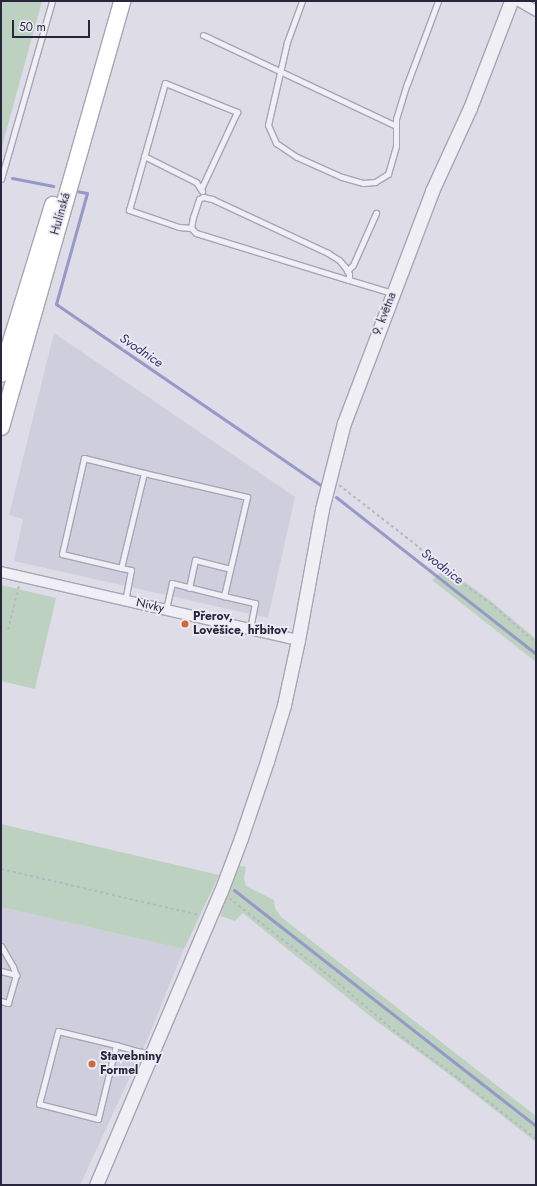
<!DOCTYPE html>
<meta charset="utf-8">
<style>
body{margin:0}
#map{position:relative;width:537px;height:1186px;overflow:hidden;background:#dddce7;font-family:Jost,sans-serif}
div>[style]{position:absolute}
[style*='--x']{left:calc(var(--x)*1px);top:calc(var(--y)*1px);width:calc(var(--w)*1px);rotate:calc(var(--a)*1deg)}
.built>*{inset:0;background:#cfcedc}
.green>*{inset:0;background:#bdd1c1}
.stream>*{height:3px;margin:-1.5px;padding:0 1.5px;transform-origin:1.5px;border-radius:1.5px;background:#9698c8}
.path>*{height:2px;margin-top:-1px;transform-origin:0;background:repeating-linear-gradient(90deg,#b7b7c1 0 3px,transparent 0 6px)}
.roads{filter:drop-shadow(1px 0 #a6a5b4) drop-shadow(-1px 0 #a6a5b4) drop-shadow(0 1px #a6a5b4) drop-shadow(0 -1px #a6a5b4)}
.service>*{height:5px;margin:-2.5px;padding:0 2.5px;transform-origin:2.5px;border-radius:2.5px;background:#efeff5}
.minor>*{height:10px;margin:-5px;padding:0 5px;transform-origin:5px;border-radius:5px;background:#efeff5}
.tertiary>*{height:13px;margin:-6.5px;padding:0 6.5px;transform-origin:6.5px;border-radius:6.5px;background:#efeff5}
.primary>*{height:16px;margin:-8px;padding:0 8px;transform-origin:8px;border-radius:8px;background:#fff}
.dots>*{width:11px;height:11px;translate:-50% -50%;box-sizing:border-box;border:2px solid #ecebf5;border-radius:50%}
span{translate:-50% -50%;white-space:nowrap;text-align:center;line-height:1.15;-webkit-text-stroke:3.5px #ecebf5;paint-order:stroke}
.street-label{font-size:12px;color:#27263d}
.poi-label{font-size:12px;color:#27263d;font-weight:700}
.left{translate:0 -50%;text-align:left}
.water-label{font-size:13px;color:#2f2f72;font-style:italic}
.frame{position:absolute;inset:0;border:2px solid #27263d;pointer-events:none}
.scale{position:absolute;left:12px;top:20px;width:78px;height:18px;box-sizing:border-box;border:2px solid #27263d;border-top:0;padding-left:5px;font-size:12px;line-height:14px;white-space:nowrap;color:#27263d;-webkit-text-stroke:3px #ecebf5;paint-order:stroke}
</style>
<div id="map">
<div class="built">
<i style="clip-path:polygon(54px 333px,295px 497px,268px 618px,14px 561px,23px 519px,9px 515px)"></i>
<i style="clip-path:polygon(1px 907px,184px 949px,147px 1040px,80px 1185px,1px 1185px)"></i>
</div>
<div class="green">
<i style="clip-path:polygon(1px 1px,42px 1px,1px 150px)"></i>
<i style="clip-path:polygon(446px 568px,492px 602px,536px 639px,536px 662px,432px 580px)"></i>
<i style="clip-path:polygon(1px 585px,56px 598px,35px 689px,1px 681px)"></i>
<i style="clip-path:polygon(1px 824px,219px 875px,184px 949px,1px 907px)"></i>
<i style="clip-path:polygon(236px 865px,246px 867px,244px 878px,246px 886px,274px 900px,275px 908px,281px 917px,536px 1116px,536px 1142px,446px 1072px,375px 1020px,243px 913px,235px 921px,221px 916px,222px 902px)"></i>
</div>
<div class="stream">
<i style="--x:12;--y:178;--w:42;--a:11"></i>
<i style="--x:76;--y:191;--w:11;--a:10"></i>
<i style="--x:87;--y:193;--w:115;--a:105.6"></i>
<i style="--x:56;--y:304;--w:320;--a:34.4"></i>
<i style="--x:336;--y:497;--w:254;--a:38.1"></i>
<i style="--x:234;--y:890;--w:383;--a:38"></i>
</div>
<div class="path">
<i style="--x:339;--y:485;--w:96;--a:37.8"></i>
<i style="--x:415;--y:544;--w:40;--a:42"></i>
<i style="--x:445;--y:571;--w:55;--a:35.4"></i>
<i style="--x:490;--y:603;--w:61;--a:41"></i>
<i style="--x:8;--y:630;--w:45;--a:-76"></i>
<i style="--x:1;--y:869;--w:202;--a:13.1"></i>
<i style="--x:229;--y:898;--w:138;--a:37.9"></i>
<i style="--x:338;--y:983;--w:77;--a:40.3"></i>
<i style="--x:397;--y:1033;--w:76;--a:36.4"></i>
<i style="--x:458;--y:1078;--w:99;--a:38"></i>
</div>
<div class="roads">
<div class="service">
<i style="--x:302;--y:1;--w:44;--a:110.1"></i>
<i style="--x:287;--y:42;--w:85;--a:102.9"></i>
<i style="--x:268;--y:125;--w:20;--a:66"></i>
<i style="--x:276;--y:143;--w:25;--a:34"></i>
<i style="--x:297;--y:157;--w:49;--a:24"></i>
<i style="--x:342;--y:177;--w:22;--a:16"></i>
<i style="--x:363;--y:183;--w:12;--a:-5"></i>
<i style="--x:375;--y:182;--w:15;--a:-32"></i>
<i style="--x:388;--y:174;--w:29;--a:-74"></i>
<i style="--x:396;--y:146;--w:27;--a:-90"></i>
<i style="--x:396;--y:119;--w:37;--a:-73"></i>
<i style="--x:407;--y:84;--w:89;--a:-69.5"></i>
<i style="--x:203;--y:35;--w:213;--a:25.2"></i>
<i style="--x:144;--y:156;--w:58;--a:26.6"></i>
<i style="--x:196;--y:182;--w:11;--a:56"></i>
<i style="--x:1;--y:179;--w:185;--a:-74"></i>
<i style="--x:191;--y:228;--w:12;--a:-175"></i>
<i style="--x:179;--y:227;--w:53;--a:-161.2"></i>
<i style="--x:129;--y:210;--w:132;--a:-74.2"></i>
<i style="--x:165;--y:83;--w:78;--a:21.9"></i>
<i style="--x:237;--y:112;--w:85;--a:115.1"></i>
<i style="--x:347;--y:271;--w:8;--a:-45"></i>
<i style="--x:353;--y:265;--w:57;--a:-66.1"></i>
<i style="--x:349;--y:280;--w:6;--a:-90"></i>
<i style="--x:349;--y:274;--w:8;--a:-120"></i>
<i style="--x:345;--y:267;--w:9;--a:-131"></i>
<i style="--x:339;--y:260;--w:13;--a:-148"></i>
<i style="--x:328;--y:253;--w:128;--a:-155"></i>
<i style="--x:212;--y:199;--w:9;--a:-167"></i>
<i style="--x:203;--y:197;--w:4;--a:153"></i>
<i style="--x:199;--y:199;--w:19;--a:108"></i>
<i style="--x:193;--y:217;--w:11;--a:100"></i>
<i style="--x:191;--y:228;--w:7;--a:45"></i>
<i style="--x:196;--y:233;--w:160;--a:17.1"></i>
<i style="--x:349;--y:280;--w:45;--a:16.8"></i>
<i style="--x:144;--y:473;--w:106;--a:13.1"></i>
<i style="--x:247;--y:497;--w:102;--a:103.1"></i>
<i style="--x:224;--y:596;--w:54;--a:-166"></i>
<i style="--x:172;--y:583;--w:28;--a:103"></i>
<i style="--x:121;--y:568;--w:98;--a:-76.4"></i>
<i style="--x:144;--y:473;--w:62;--a:-166"></i>
<i style="--x:84;--y:458;--w:98;--a:102.9"></i>
<i style="--x:62;--y:554;--w:61;--a:13.3"></i>
<i style="--x:121;--y:568;--w:10;--a:11"></i>
<i style="--x:131;--y:570;--w:31;--a:101"></i>
<i style="--x:189;--y:588;--w:29;--a:-78"></i>
<i style="--x:195;--y:560;--w:36;--a:14"></i>
<i style="--x:224;--y:596;--w:32;--a:13"></i>
<i style="--x:255;--y:603;--w:26;--a:101"></i>
<i style="--x:1;--y:946;--w:24;--a:60"></i>
<i style="--x:13;--y:967;--w:9;--a:69"></i>
<i style="--x:16;--y:975;--w:29;--a:106"></i>
<i style="--x:8;--y:1003;--w:7;--a:-164"></i>
<i style="--x:1;--y:971;--w:16;--a:15"></i>
<i style="--x:116;--y:1045;--w:76;--a:103.7"></i>
<i style="--x:98;--y:1119;--w:61;--a:-165.7"></i>
<i style="--x:39;--y:1104;--w:75;--a:-75.4"></i>
<i style="--x:58;--y:1031;--w:60;--a:13.6"></i>
<i style="--x:116;--y:1045;--w:22;--a:16"></i>
<i style="--x:137;--y:1051;--w:15;--a:11"></i>
</div>
<div class="minor">
<i style="--x:519;--y:1;--w:20;--a:30"></i>
<i style="--x:1;--y:572;--w:305;--a:12.9"></i>
</div>
<div class="tertiary">
<i style="--x:96;--y:1185;--w:319;--a:-67"></i>
<i style="--x:221;--y:891;--w:57;--a:-69.3"></i>
<i style="--x:241;--y:838;--w:81;--a:-71.3"></i>
<i style="--x:267;--y:761;--w:59;--a:-73.1"></i>
<i style="--x:284;--y:705;--w:66;--a:-77.8"></i>
<i style="--x:298;--y:640;--w:133;--a:-79.6"></i>
<i style="--x:322;--y:509;--w:89;--a:-75.7"></i>
<i style="--x:344;--y:423;--w:248;--a:-69.2"></i>
<i style="--x:432;--y:191;--w:91;--a:-65.4"></i>
<i style="--x:470;--y:108;--w:115;--a:-69"></i>
</div>
<div class="primary">
<i style="--x:1;--y:374;--w:177;--a:-72.9"></i>
<i style="--x:1;--y:427;--w:443;--a:-74.1"></i>
</div>
</div>
<div class="dots">
<i style="left:185px;top:624px;background:#d1673c"></i>
<i style="left:92px;top:1064px;background:#d1673c"></i>
</div>
<div class="street-label">
<span style="left:61px;top:214px;rotate:-74deg">Hulínská</span>
<span style="left:385px;top:314px;rotate:-69deg">9. května</span>
<span style="left:150px;top:606px;rotate:13deg">Nivky</span>
</div>
<div class="poi-label">
<span class="left" style="left:193px;top:624px">Přerov,<br>Lověšice, hřbitov</span>
<span class="left" style="left:100px;top:1064px">Stavebniny<br>Formel</span>
</div>
<div class="water-label">
<span style="left:141px;top:351px;rotate:34deg">Svodnice</span>
<span style="left:442px;top:567px;rotate:38deg">Svodnice</span>
</div>
<div class="frame"></div>
<div class="scale">50 m</div>
</div>
